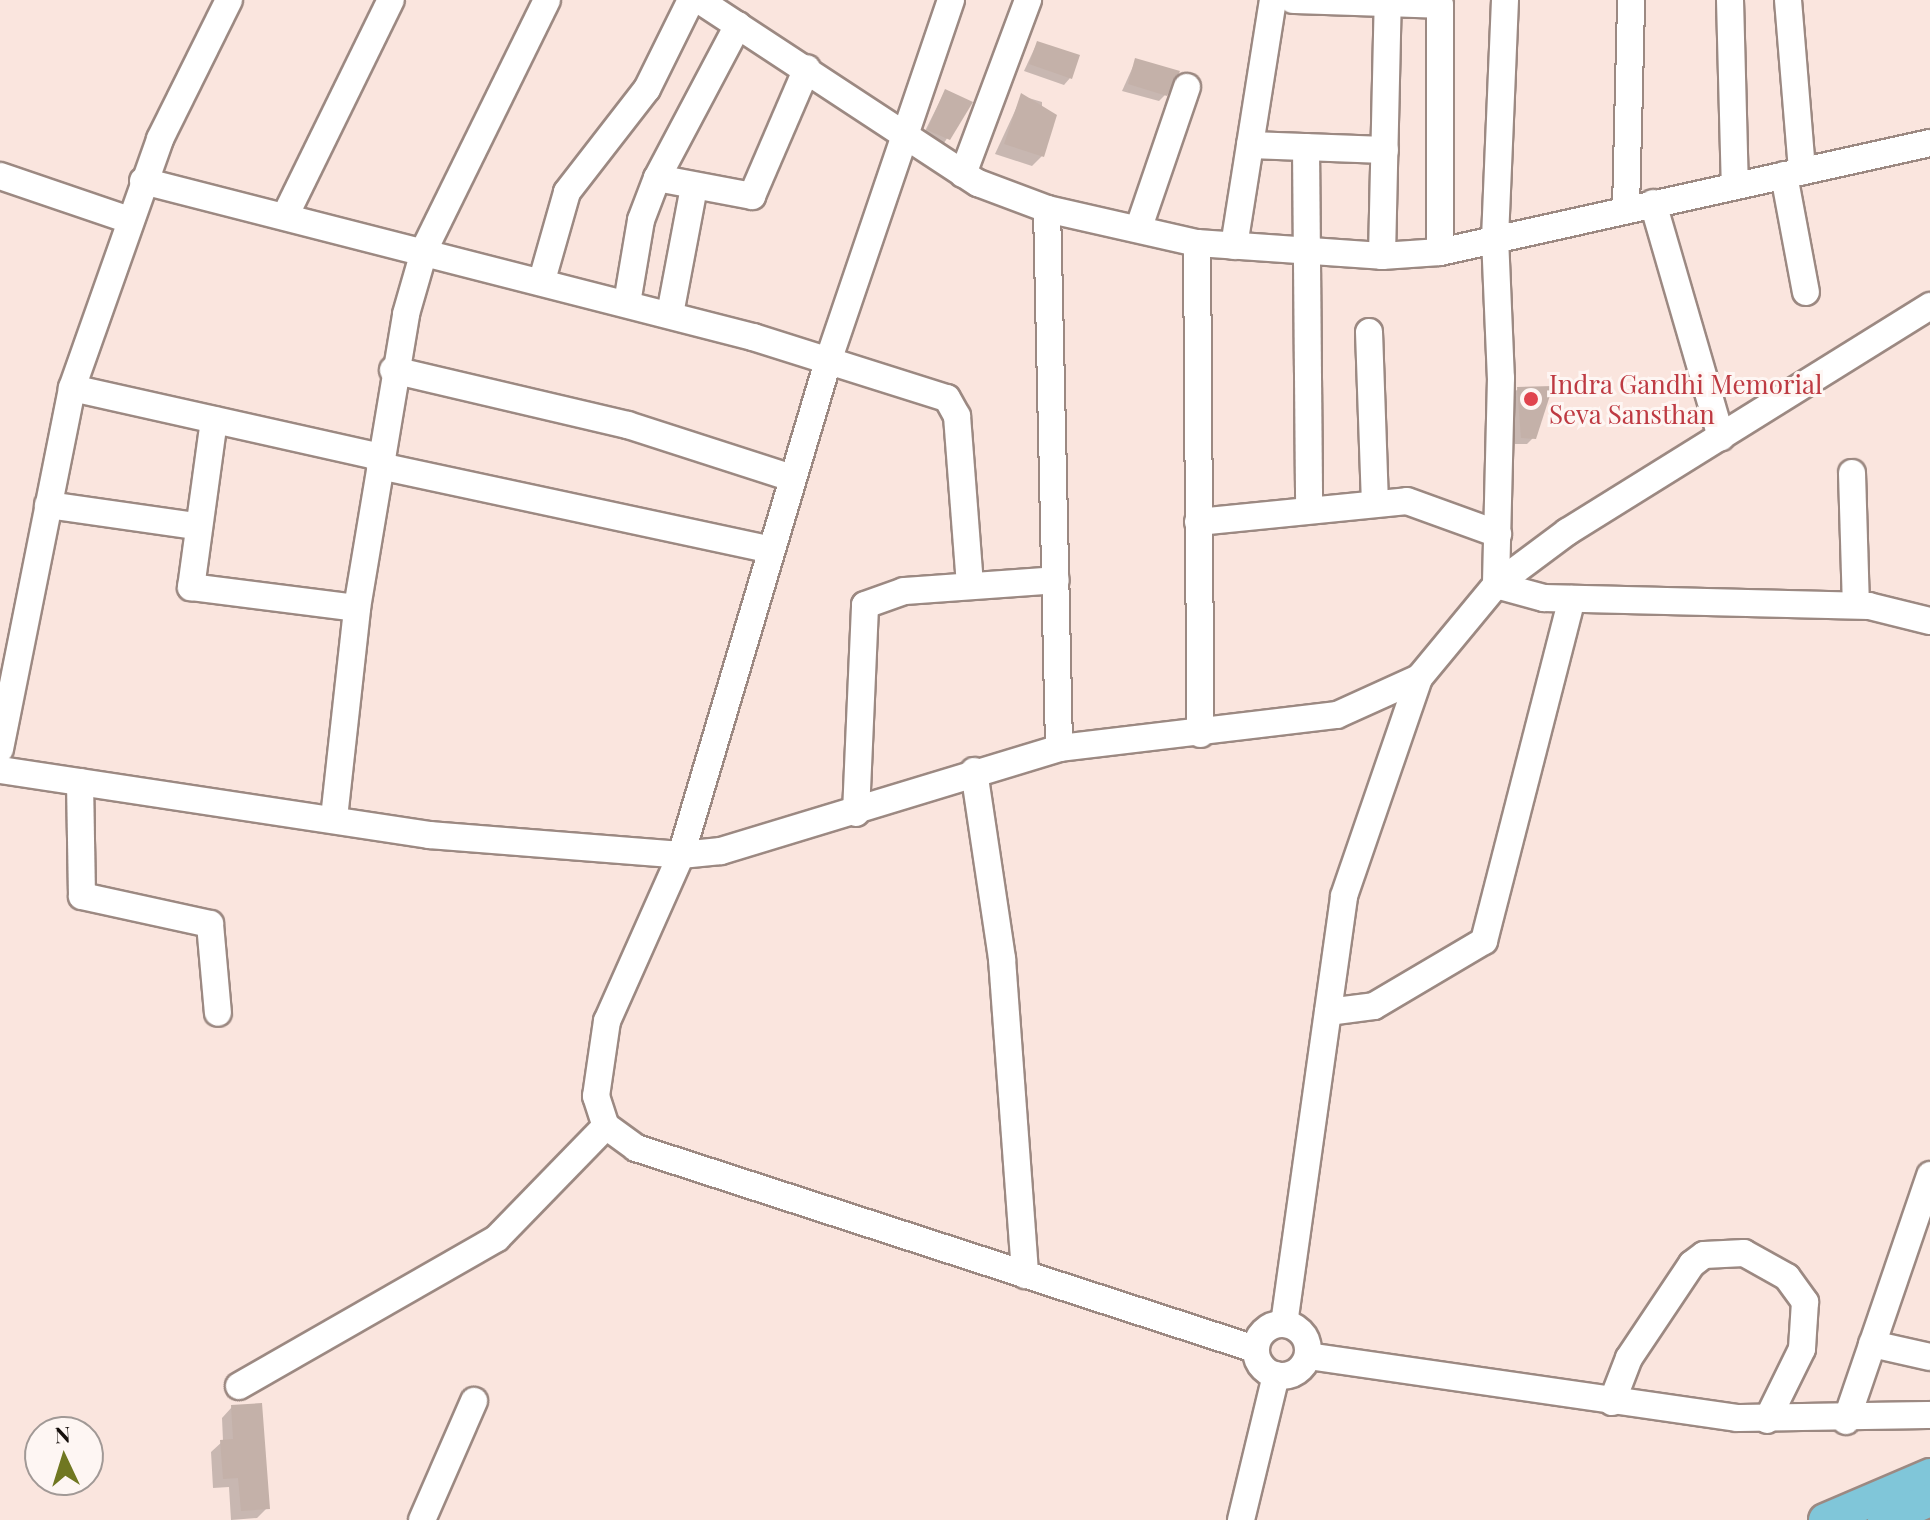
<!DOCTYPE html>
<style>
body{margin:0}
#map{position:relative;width:1930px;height:1520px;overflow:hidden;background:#fae5de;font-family:"Playfair Display",serif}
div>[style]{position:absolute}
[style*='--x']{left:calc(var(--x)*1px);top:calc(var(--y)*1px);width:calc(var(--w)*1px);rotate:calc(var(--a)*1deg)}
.shadow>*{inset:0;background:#0003}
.building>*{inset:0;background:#c4b1a9}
.roads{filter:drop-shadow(2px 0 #9c8982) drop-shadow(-2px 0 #9c8982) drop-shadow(0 2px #9c8982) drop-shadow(0 -2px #9c8982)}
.minor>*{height:26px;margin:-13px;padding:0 13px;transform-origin:13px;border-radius:13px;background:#fff}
.minor>.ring{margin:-13px;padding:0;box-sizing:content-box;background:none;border:26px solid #fff;border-radius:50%}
.major>*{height:32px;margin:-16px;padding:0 16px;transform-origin:16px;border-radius:16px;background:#80c6d9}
.dots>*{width:22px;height:22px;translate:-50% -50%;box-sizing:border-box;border:4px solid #fef6f3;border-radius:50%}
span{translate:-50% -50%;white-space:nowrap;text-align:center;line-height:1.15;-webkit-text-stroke:6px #fef6f3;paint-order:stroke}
.health-label{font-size:26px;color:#be3a42}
.left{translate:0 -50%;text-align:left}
.north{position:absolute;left:24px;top:1416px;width:80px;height:80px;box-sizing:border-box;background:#fef6f3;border:2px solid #a19996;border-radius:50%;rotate:356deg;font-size:22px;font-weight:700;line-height:32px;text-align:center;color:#150e0b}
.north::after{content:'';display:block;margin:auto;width:28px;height:36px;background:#707721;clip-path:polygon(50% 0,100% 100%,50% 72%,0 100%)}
</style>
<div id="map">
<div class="shadow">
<i style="clip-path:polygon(1037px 43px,1070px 78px,1064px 85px,1024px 71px)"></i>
<i style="clip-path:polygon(1136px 60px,1165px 95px,1159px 101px,1122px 91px)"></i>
<i style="clip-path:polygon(945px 91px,970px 103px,942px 146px,922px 137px)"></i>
<i style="clip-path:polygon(1022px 96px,1042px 102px,1042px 156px,1032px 166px,995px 154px)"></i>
<i style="clip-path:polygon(1518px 389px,1534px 437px,1527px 444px,1515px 444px,1511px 395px)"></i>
<i style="clip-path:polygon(232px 1407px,267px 1508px,257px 1518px,231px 1520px,229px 1487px,213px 1488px,211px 1452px,223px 1441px,222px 1418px)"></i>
</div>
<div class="building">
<i style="clip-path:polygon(1037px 41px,1080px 55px,1072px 79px,1029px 64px)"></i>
<i style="clip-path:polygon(1135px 58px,1180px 71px,1167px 96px,1128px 84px)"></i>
<i style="clip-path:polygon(945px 89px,973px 102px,950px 140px,927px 130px)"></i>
<i style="clip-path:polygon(1021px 93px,1057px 115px,1044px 157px,1004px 144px)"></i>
<i style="clip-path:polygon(1553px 386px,1536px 439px,1521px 438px,1517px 387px)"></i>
<i style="clip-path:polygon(262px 1403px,270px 1509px,241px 1511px,238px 1478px,223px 1479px,220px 1440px,233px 1439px,231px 1405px)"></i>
</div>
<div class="roads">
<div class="minor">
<i style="--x:699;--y:0;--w:334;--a:33.3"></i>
<i style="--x:978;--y:183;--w:74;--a:20.6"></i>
<i style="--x:1047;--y:209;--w:154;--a:12.8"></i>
<i style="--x:1197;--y:243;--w:185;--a:4"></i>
<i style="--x:1382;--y:256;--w:58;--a:-3.9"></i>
<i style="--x:1440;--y:252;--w:502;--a:-12.54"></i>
<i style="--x:951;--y:0;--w:378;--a:108.8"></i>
<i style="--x:829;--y:358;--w:519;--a:106.58"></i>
<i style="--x:681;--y:855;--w:182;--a:114"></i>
<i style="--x:607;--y:1021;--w:76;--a:98.3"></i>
<i style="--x:596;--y:1096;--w:32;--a:72"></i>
<i style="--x:606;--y:1126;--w:37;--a:36"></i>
<i style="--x:636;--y:1148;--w:651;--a:17.99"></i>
<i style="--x:1293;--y:0;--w:147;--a:1.9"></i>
<i style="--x:1440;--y:5;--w:247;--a:90"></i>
<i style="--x:1505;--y:0;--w:237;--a:92.4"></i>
<i style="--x:1495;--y:237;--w:141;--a:87.6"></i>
<i style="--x:1501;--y:378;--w:207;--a:91.4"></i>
<i style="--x:1496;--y:585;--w:50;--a:15.2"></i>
<i style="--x:1544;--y:598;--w:325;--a:1.4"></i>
<i style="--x:1869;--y:606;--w:63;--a:13.8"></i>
<i style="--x:1730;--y:0;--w:185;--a:88.5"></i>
<i style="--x:1788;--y:0;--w:172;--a:85.3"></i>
<i style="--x:1250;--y:145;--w:135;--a:2.1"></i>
<i style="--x:1306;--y:147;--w:361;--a:89.5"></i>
<i style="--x:963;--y:174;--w:186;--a:-69.5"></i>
<i style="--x:1784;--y:175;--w:119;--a:79.4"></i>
<i style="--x:0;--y:176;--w:136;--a:18.8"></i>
<i style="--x:657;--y:178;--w:97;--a:10.7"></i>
<i style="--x:752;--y:196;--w:139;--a:-66.7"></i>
<i style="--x:143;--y:181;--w:630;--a:14.35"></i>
<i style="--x:753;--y:337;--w:203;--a:17.5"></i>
<i style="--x:947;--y:398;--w:21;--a:61"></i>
<i style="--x:957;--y:416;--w:170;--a:85.6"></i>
<i style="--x:1653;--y:203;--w:244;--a:73.8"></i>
<i style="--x:1047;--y:209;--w:539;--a:88.72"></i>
<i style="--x:1626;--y:209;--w:209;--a:-88.6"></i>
<i style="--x:286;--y:214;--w:238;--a:-63.9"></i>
<i style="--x:1139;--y:227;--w:148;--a:-71.1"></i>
<i style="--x:1197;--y:243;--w:491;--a:89.6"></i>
<i style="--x:1234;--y:246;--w:249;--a:-81"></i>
<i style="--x:1382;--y:256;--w:256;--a:-88.7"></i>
<i style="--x:542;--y:280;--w:91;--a:-74.1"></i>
<i style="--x:567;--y:192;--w:130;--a:-52.2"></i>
<i style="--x:647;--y:89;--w:99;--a:-63.7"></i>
<i style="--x:627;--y:303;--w:84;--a:-80.4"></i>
<i style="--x:641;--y:220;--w:45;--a:-69.1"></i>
<i style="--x:657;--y:178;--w:173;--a:-62.1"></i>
<i style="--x:670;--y:314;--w:129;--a:-79.3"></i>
<i style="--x:1369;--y:332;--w:171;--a:88"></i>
<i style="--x:393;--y:370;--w:241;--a:13.2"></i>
<i style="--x:628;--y:425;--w:172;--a:17.9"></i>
<i style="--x:72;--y:388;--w:317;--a:12.6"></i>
<i style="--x:214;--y:420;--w:169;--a:97.8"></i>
<i style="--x:191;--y:587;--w:167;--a:7.2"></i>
<i style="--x:380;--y:466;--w:400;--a:12.1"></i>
<i style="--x:1852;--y:473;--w:132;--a:88.3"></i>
<i style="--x:48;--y:505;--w:149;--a:8.1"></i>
<i style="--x:1198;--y:522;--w:210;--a:-5.7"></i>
<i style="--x:1407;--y:501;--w:97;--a:19.9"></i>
<i style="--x:0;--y:749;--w:368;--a:-78.7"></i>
<i style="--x:72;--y:388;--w:264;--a:-70.5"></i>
<i style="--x:160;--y:139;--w:155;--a:-63.6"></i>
<i style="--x:0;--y:770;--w:434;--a:8.6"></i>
<i style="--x:429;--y:835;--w:253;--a:4.5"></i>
<i style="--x:681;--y:855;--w:40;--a:-5.7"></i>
<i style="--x:721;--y:851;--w:353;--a:-16.9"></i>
<i style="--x:1059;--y:748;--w:280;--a:-6.8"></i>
<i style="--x:1337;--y:715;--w:90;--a:-24.3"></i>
<i style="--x:1419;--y:678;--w:121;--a:-50.4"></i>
<i style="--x:1496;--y:585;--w:89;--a:-36.7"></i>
<i style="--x:1567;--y:532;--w:428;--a:-31.9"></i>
<i style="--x:974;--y:771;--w:190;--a:81.5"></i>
<i style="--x:1002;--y:959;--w:317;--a:85.8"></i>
<i style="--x:80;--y:782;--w:114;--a:89"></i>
<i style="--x:82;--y:896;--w:131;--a:12.3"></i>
<i style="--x:210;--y:924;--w:89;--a:84.9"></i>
<i style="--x:856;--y:813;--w:208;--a:-87.5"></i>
<i style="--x:865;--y:605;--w:41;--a:-19.7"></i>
<i style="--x:904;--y:591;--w:152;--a:-4.1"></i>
<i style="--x:334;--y:818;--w:211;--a:-83.7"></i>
<i style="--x:357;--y:608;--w:298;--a:-80.5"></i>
<i style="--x:406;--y:314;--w:69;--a:-73.9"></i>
<i style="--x:425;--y:248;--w:276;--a:-63.8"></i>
<i style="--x:1328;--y:1012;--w:46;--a:-7.4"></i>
<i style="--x:1374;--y:1006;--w:128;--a:-30.6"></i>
<i style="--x:1484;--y:941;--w:353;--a:-75.6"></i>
<i style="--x:1284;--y:1324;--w:432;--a:-82"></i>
<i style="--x:1344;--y:896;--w:231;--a:-71"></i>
<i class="ring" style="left:1256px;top:1324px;width:26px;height:26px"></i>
<i style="--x:1872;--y:1344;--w:59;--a:12.6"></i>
<i style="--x:1308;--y:1356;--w:433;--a:8.2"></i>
<i style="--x:1737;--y:1418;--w:193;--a:-0.9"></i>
<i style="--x:239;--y:1386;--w:297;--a:-29.8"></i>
<i style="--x:497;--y:1238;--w:156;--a:-45.8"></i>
<i style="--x:1612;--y:1402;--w:47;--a:-68.9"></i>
<i style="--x:1629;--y:1358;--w:113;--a:-56.2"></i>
<i style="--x:1692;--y:1264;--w:15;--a:-37"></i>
<i style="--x:1704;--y:1255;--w:40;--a:-2.9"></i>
<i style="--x:1744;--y:1253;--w:49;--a:29.2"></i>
<i style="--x:1787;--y:1277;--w:31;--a:54"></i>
<i style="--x:1805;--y:1302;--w:47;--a:93.7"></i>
<i style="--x:1802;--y:1349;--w:79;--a:116.2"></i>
<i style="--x:1846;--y:1421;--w:260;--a:-71.1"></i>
<i style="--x:422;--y:1520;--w:130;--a:-66.4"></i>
<i style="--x:1241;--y:1520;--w:149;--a:-76.4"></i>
</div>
<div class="major">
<i style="--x:1825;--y:1520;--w:114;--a:-23.2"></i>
<i style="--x:1884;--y:1520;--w:50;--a:-23.5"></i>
</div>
</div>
<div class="dots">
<i style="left:1531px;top:399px;background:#e0444e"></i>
</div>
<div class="health-label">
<span class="left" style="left:1549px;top:399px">Indra Gandhi Memorial<br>Seva Sansthan</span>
</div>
<div class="north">N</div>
</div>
